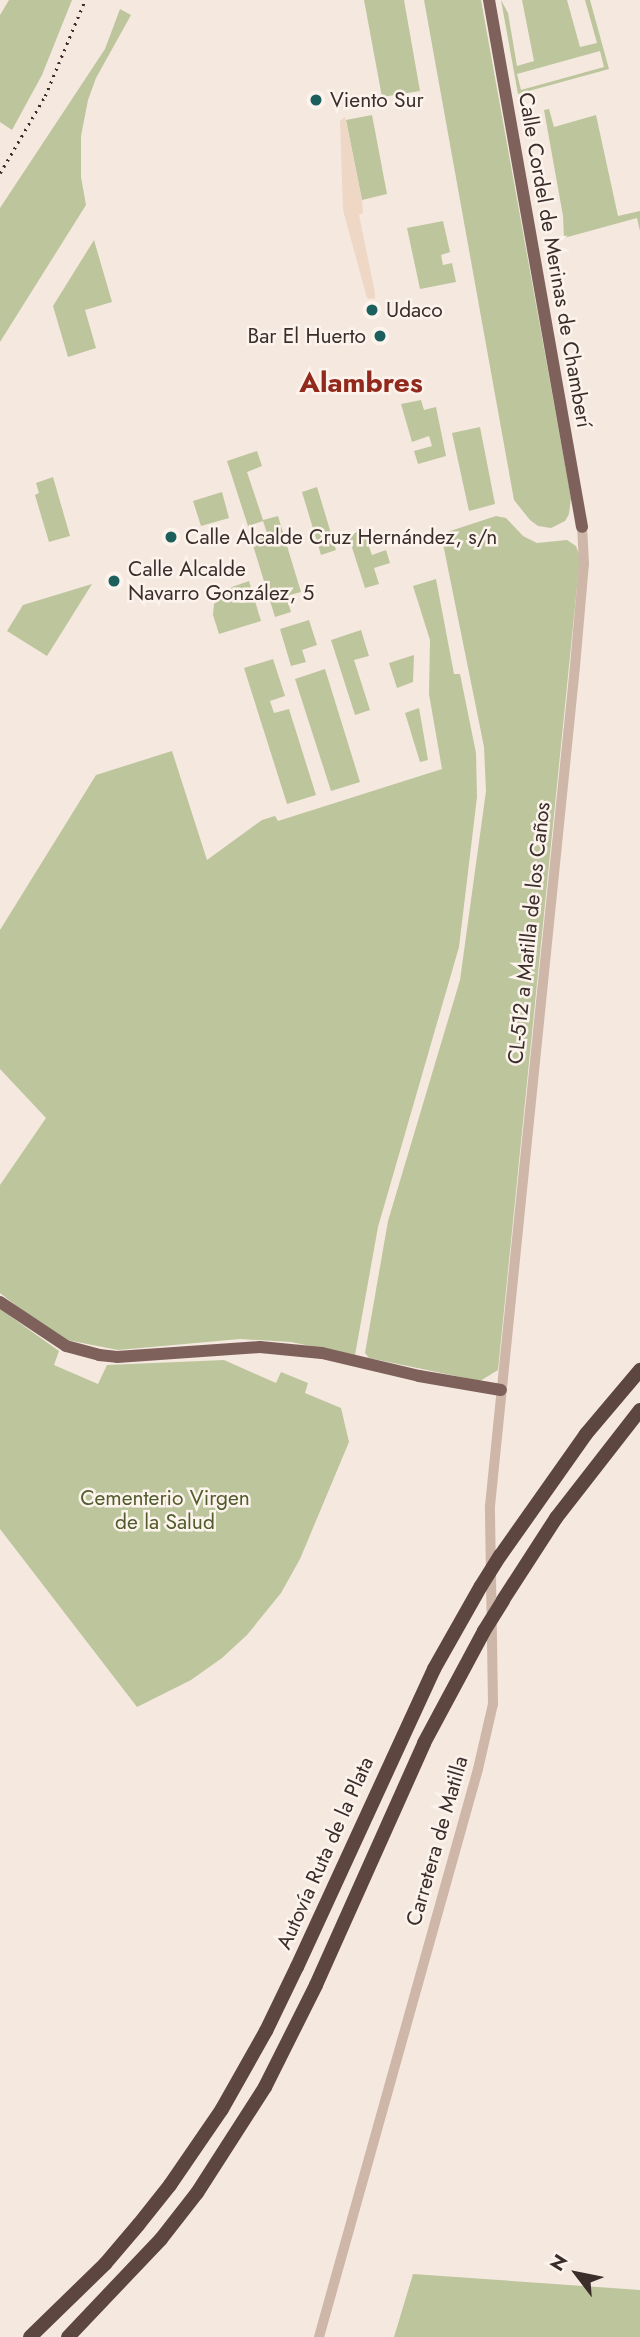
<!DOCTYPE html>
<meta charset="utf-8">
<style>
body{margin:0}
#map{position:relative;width:640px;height:2337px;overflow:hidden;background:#f5e8df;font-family:Jost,sans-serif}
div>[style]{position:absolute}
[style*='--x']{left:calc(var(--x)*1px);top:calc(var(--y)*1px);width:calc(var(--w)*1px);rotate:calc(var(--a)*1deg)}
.green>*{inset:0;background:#bdc59d}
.plaza>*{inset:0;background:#eed7c5}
.minor>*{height:10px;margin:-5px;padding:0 5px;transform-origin:5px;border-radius:5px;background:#ceb6a9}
.major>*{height:12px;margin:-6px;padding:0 6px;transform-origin:6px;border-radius:6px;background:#7e615a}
.highway>*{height:14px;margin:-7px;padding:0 7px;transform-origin:7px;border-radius:7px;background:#5d4540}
.rail>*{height:2.5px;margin-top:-1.25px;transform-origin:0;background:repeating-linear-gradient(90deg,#3b2d2a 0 2px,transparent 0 7px)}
.highway-bridge>*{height:14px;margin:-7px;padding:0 7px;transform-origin:7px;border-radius:7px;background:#5d4540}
.dots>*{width:19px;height:19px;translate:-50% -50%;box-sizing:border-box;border:4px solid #fcf3ec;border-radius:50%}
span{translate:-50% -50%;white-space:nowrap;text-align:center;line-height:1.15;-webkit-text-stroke:5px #fcf3ec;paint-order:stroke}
.poi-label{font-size:21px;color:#3b2d2a}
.left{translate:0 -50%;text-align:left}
.right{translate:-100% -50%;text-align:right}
.street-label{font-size:21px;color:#3b2d2a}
.park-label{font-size:21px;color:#505c2b}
.district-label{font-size:28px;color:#912a1c;font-weight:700}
.north{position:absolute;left:542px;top:2239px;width:70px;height:70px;-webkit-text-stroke:5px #fcf3ec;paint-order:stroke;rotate:302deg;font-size:19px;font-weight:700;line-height:28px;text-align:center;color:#3b2d2a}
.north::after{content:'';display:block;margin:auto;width:24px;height:32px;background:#3b2d2a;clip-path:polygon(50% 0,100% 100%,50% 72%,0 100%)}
</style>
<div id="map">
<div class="green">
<i style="clip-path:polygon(9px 0,72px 0,42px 75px,12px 130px,0 122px,0 15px)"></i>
<i style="clip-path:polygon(364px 0,404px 0,420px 91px,382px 97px)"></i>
<i style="clip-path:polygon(424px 0,481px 0,571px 498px,569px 514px,565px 521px,551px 528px,538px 526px,530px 520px,514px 500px)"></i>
<i style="clip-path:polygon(evenodd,501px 0,508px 13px,517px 66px,534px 61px,522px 0,567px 0,580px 47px,597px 43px,585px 0,590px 0,609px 69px,518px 94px,501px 0,600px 51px,604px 67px,521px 90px,517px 74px,600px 51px)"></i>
<i style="clip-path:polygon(120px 9px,131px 15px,96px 78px,88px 100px,81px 136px,81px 177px,86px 205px,0 342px,0 208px,105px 49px)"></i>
<i style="clip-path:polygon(549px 109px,554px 127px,596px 115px,618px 216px,640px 211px,640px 231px,637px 218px,564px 238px,563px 216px,544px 110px)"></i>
<i style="clip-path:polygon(372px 115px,387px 194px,362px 200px,346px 120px)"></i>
<i style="clip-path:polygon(443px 221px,450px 252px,441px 255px,443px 265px,452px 263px,456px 282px,420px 289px,407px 228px)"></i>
<i style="clip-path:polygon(94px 240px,112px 302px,85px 310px,96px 348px,68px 357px,53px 306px)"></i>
<i style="clip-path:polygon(421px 400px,424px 410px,436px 407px,446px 456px,418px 464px,414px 451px,432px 446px,429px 436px,412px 442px,401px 404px)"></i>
<i style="clip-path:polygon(480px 427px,495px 504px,469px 511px,452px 433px)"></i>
<i style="clip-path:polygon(257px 451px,262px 466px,247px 472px,263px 520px,278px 516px,301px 592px,286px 596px,291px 612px,275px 617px,251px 539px,267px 533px,263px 521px,248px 526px,227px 461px)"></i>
<i style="clip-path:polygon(53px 477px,70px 536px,49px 542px,35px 495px,39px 493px,36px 483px)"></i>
<i style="clip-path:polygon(317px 487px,336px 550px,321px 555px,302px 492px)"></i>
<i style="clip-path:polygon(222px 492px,229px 518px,201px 526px,193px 501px)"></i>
<i style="clip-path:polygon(496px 516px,506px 518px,523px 536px,537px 543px,567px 540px,576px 546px,580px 557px,498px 1370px,480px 1381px,369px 1358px,365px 1353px,388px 1221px,460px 980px,486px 791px,484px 747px,441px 534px)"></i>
<i style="clip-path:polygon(363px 530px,372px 555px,386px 550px,390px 563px,374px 568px,379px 584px,365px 588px,348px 535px)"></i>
<i style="clip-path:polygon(436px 579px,454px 674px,460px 674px,476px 753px,477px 797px,459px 947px,378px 1227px,355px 1355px,291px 1342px,240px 1339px,118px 1350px,67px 1340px,45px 1328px,0 1293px,0 1185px,46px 1118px,0 1069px,0 930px,96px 775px,172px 751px,207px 860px,262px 820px,275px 816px,278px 821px,442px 769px,429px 694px,430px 640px,413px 586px)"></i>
<i style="clip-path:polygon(249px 581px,261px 621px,219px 634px,213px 615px,214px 604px,232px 587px)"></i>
<i style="clip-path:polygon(92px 584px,47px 656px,7px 631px,23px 605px)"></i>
<i style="clip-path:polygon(309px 620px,317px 645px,302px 650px,306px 662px,291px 666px,280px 629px)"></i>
<i style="clip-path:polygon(361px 630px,369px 656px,354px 660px,370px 710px,355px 715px,331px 640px)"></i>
<i style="clip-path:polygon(414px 655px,413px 682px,397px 688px,389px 663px)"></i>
<i style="clip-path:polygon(273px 659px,285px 696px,270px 701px,274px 713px,289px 709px,316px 795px,287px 804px,244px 668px)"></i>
<i style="clip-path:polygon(325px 669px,360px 782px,331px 791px,295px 679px)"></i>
<i style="clip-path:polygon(419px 708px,428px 760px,420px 762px,405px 713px)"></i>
<i style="clip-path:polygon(0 1309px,59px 1351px,54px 1365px,98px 1384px,107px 1365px,224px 1360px,276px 1383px,281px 1372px,308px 1383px,305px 1393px,341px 1408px,349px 1442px,300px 1559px,281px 1593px,247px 1635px,222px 1658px,191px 1680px,137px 1707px,0 1529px)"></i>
<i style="clip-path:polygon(413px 2274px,640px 2290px,640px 2337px,394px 2337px)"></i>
</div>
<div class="plaza">
<i style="clip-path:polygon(345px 117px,362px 200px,363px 213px,359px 215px,375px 293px,375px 298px,370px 299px,367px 298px,343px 210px,340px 121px)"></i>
</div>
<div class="minor">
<i style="--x:319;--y:2337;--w:590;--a:-74.36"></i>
<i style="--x:478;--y:1769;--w:67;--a:-77"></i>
<i style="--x:493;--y:1704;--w:198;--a:-90.9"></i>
<i style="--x:490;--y:1506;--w:844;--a:-84.22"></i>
<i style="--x:575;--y:666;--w:102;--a:-85"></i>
<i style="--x:584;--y:564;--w:37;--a:-93"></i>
</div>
<div class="major">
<i style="--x:489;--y:0;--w:535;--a:79.99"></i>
<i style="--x:0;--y:1302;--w:79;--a:33.7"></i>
<i style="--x:66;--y:1346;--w:34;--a:15"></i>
<i style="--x:99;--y:1355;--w:18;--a:6"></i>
<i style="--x:117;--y:1357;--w:143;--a:-4"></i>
<i style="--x:260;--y:1347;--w:62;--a:5.5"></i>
<i style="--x:322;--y:1353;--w:100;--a:13.3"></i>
<i style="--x:419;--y:1376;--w:83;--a:9.7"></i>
</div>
<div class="highway">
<i style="--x:500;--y:1556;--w:149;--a:-54.8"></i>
<i style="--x:586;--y:1434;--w:84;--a:-49.8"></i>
<i style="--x:503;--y:1600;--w:98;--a:-57.1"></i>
<i style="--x:556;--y:1518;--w:137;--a:-52.1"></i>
<i style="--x:30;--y:2337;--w:105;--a:-44.2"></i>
<i style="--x:105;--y:2264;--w:52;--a:-49.6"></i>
<i style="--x:139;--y:2224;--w:50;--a:-51.5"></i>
<i style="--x:170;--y:2185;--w:92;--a:-55.6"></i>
<i style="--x:222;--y:2109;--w:90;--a:-60.6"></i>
<i style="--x:266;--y:2031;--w:71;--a:-64.2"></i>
<i style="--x:297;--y:1967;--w:328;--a:-65.3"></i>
<i style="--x:434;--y:1669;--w:95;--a:-60.5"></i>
<i style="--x:68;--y:2337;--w:135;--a:-46.5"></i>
<i style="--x:161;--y:2239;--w:58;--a:-52"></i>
<i style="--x:197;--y:2193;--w:126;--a:-57.3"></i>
<i style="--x:265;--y:2087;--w:114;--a:-63.4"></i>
<i style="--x:316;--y:1985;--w:265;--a:-65.9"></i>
<i style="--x:424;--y:1743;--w:127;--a:-61.8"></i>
</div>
<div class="rail">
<i style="--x:0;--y:173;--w:89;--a:-59.7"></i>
<i style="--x:45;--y:96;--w:104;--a:-67.4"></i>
</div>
<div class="highway-bridge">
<i style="--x:481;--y:1586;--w:36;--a:-58"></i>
<i style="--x:484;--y:1631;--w:36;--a:-58"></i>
</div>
<div class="dots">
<i style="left:316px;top:100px;background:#1b605d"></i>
<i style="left:372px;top:310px;background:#1b605d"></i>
<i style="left:380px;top:336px;background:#1b605d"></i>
<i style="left:171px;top:537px;background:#1b605d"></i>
<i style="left:114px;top:581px;background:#1b605d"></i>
</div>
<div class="poi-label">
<span class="left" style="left:330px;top:100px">Viento Sur</span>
<span class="left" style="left:386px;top:310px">Udaco</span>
<span class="right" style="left:366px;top:336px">Bar El Huerto</span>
<span class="left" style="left:185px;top:537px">Calle Alcalde Cruz Hernández, s/n</span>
<span class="left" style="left:128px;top:581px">Calle Alcalde<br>Navarro González, 5</span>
</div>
<div class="street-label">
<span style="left:555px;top:260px;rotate:80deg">Calle Cordel de Merinas de Chamberí</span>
<span style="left:529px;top:933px;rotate:-84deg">CL-512 a Matilla de los Caños</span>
<span style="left:437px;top:1841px;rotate:-74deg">Carretera de Matilla</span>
<span style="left:325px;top:1853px;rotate:-66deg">Autovía Ruta de la Plata</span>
</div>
<div class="park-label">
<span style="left:165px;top:1510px">Cementerio Virgen<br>de la Salud</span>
</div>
<div class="district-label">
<span style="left:361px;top:383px">Alambres</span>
</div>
<div class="north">N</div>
</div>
